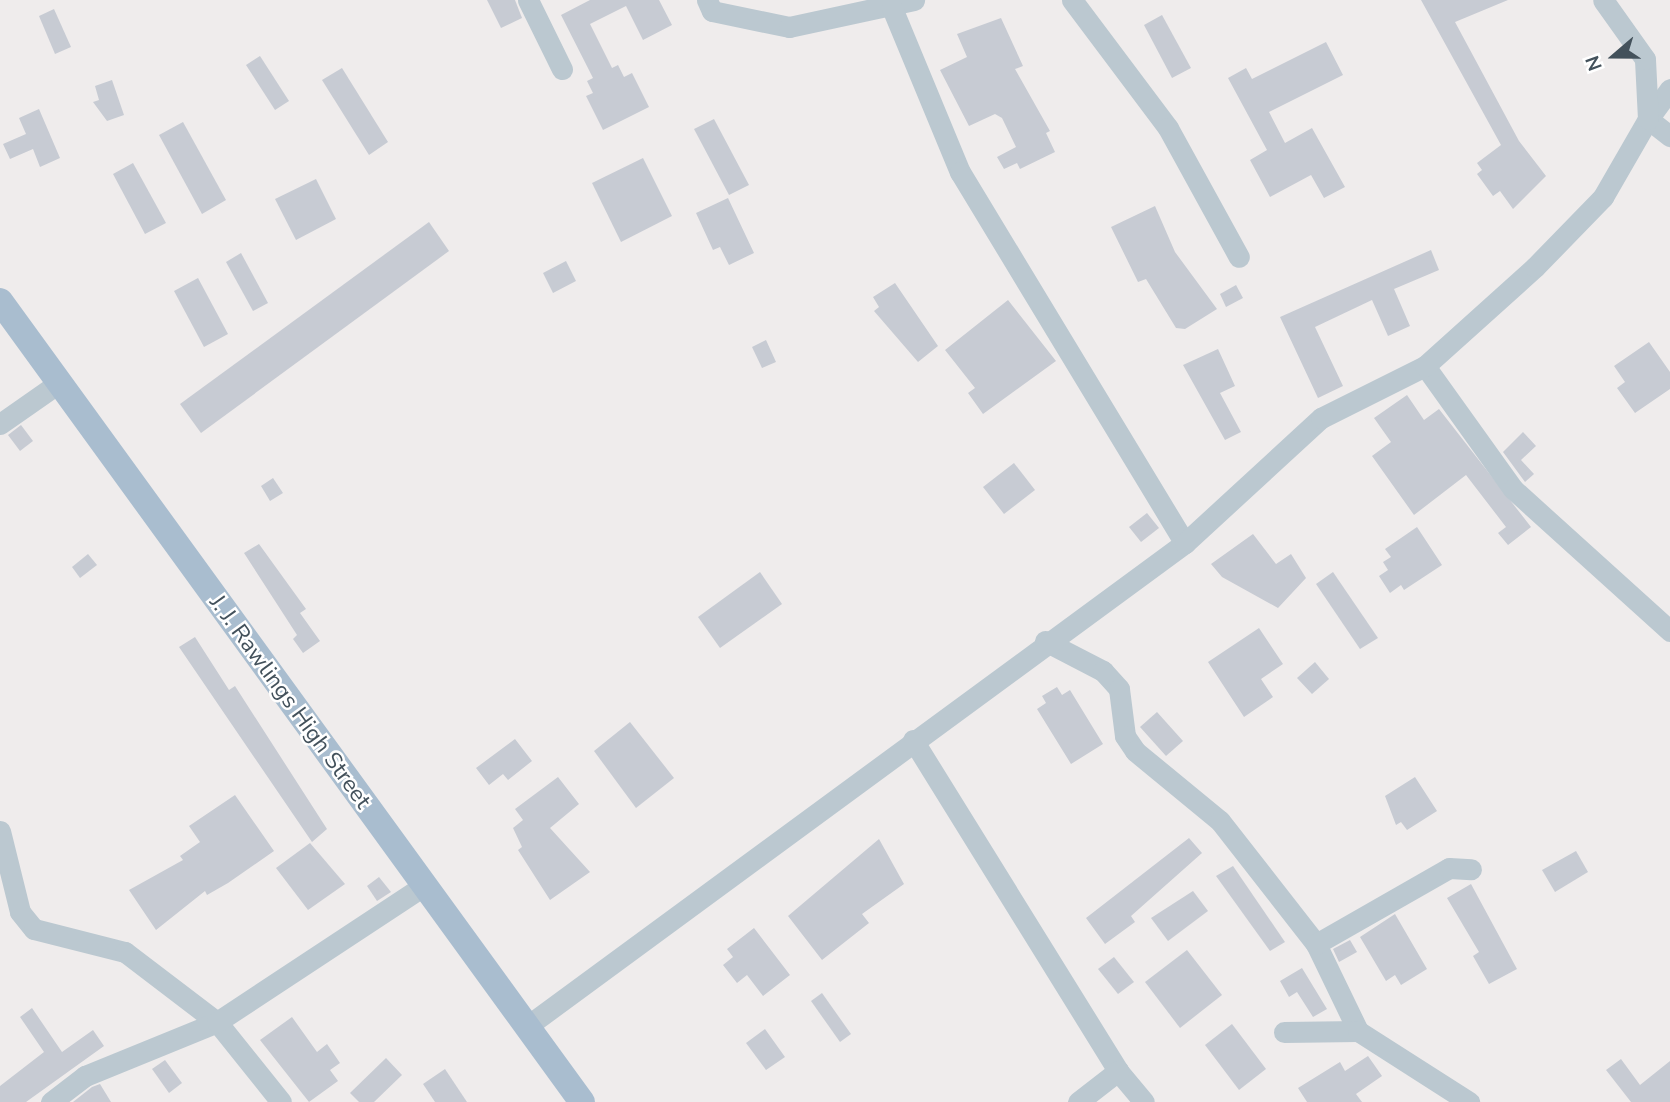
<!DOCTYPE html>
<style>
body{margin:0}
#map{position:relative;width:1670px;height:1102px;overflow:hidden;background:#efecec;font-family:"Nunito Sans",sans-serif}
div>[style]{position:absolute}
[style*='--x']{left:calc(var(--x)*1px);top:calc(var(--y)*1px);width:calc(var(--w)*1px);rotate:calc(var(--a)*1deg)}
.building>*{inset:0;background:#c7cbd3}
.minor>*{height:21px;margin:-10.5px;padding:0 10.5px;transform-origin:10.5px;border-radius:10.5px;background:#bbc8d0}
.major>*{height:26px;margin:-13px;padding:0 13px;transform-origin:13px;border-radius:13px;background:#a9bdcf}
span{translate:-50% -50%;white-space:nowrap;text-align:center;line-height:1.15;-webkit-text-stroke:5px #fff;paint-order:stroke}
.street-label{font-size:23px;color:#43515b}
.north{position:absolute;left:1579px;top:21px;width:70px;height:70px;-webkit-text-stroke:5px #fff;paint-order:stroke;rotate:250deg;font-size:19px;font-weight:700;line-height:28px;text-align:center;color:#43515b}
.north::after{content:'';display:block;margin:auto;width:24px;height:32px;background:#43515b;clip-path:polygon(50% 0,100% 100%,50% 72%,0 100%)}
</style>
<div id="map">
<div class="building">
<i style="clip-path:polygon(487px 0,515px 0,522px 18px,501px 28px)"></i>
<i style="clip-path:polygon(590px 0,659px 0,672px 25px,643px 40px,626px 6px,590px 24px,612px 68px,618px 65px,624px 77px,632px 73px,649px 107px,603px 130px,586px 96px,593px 93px,587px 81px,593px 78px,561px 15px)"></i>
<i style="clip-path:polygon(1421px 0,1508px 0,1455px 22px,1519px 141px,1546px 176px,1513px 209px,1500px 191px,1493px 196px,1477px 174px,1482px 170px,1477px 163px,1501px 145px)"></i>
<i style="clip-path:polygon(54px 9px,71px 47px,55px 54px,39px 16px)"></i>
<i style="clip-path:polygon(1162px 15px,1191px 68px,1172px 78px,1144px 25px)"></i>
<i style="clip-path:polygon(1001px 18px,1023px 66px,1015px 69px,1050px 131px,1046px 133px,1055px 152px,1020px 169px,1017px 163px,1004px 169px,997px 157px,1016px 147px,1002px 118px,995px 114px,969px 126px,940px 70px,967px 57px,957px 34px)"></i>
<i style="clip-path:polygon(1326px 42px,1343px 75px,1269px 112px,1285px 143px,1312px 128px,1345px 187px,1324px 198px,1311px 175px,1270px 197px,1250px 160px,1267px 150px,1228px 78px,1246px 68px,1252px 79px)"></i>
<i style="clip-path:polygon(260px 56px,289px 101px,275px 110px,246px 65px)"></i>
<i style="clip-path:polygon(342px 68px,388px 142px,369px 155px,322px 80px)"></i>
<i style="clip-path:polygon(112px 80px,124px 115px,107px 121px,93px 102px,99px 100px,95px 86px)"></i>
<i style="clip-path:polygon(39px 109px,60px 158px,40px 167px,33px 149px,10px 159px,3px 144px,26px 134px,19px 118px)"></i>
<i style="clip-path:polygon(714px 119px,749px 185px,729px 195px,694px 129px)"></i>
<i style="clip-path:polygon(183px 122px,226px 200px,202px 214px,159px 135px)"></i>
<i style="clip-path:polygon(643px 158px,672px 216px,621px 242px,592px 183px)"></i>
<i style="clip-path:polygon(133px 163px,166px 223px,145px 234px,113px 174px)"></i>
<i style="clip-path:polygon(316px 179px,336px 219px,296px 240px,275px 199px)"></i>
<i style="clip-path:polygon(728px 198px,754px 253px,729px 265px,720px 247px,713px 250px,696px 213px)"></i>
<i style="clip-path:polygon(1155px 206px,1175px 252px,1217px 309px,1185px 329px,1176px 328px,1146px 279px,1138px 282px,1111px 227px)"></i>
<i style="clip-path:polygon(429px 222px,449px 251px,201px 433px,180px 404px)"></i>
<i style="clip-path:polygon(1431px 250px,1439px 270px,1394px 289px,1410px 326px,1388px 336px,1372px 300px,1315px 327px,1343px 386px,1318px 398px,1280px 317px)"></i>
<i style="clip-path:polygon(241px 253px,268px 303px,253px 311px,226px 262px)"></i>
<i style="clip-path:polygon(566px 261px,576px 281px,553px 293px,543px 273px)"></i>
<i style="clip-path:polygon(198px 278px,228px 334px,204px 347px,174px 291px)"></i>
<i style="clip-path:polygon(895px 283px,938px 346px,918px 362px,874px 311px,879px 307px,873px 297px)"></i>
<i style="clip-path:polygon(1236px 285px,1243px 298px,1226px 307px,1220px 294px)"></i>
<i style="clip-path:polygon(1008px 300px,1056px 361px,983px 414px,968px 393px,975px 388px,945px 350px)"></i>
<i style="clip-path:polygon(766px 340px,776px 362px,762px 368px,752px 347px)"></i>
<i style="clip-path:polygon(1649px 342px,1670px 372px,1670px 389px,1635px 413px,1617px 388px,1625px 382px,1614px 366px)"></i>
<i style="clip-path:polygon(1218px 349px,1235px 386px,1220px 393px,1241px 432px,1225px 440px,1183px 365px)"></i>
<i style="clip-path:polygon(1407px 395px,1424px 420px,1439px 409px,1531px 527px,1508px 545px,1498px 533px,1506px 527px,1466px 475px,1414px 515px,1372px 456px,1391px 442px,1374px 418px)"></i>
<i style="clip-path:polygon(21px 425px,33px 441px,20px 451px,8px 435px)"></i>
<i style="clip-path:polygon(1523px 432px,1536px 446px,1521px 460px,1534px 474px,1525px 482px,1503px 452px)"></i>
<i style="clip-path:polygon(1014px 463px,1035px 490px,1004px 514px,983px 487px)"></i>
<i style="clip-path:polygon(273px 478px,283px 493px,270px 501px,261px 486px)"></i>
<i style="clip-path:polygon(1147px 513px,1159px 528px,1141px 542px,1129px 527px)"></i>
<i style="clip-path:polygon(1417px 527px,1442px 565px,1404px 590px,1401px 585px,1390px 593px,1379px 576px,1388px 570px,1383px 562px,1391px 557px,1385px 549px)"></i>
<i style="clip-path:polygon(1253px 534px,1276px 564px,1291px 554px,1306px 578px,1278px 608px,1222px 577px,1211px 564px)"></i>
<i style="clip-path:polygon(259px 544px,306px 609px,300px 613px,320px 641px,303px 653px,293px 639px,297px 635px,244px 553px)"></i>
<i style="clip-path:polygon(88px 554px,97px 565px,80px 578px,72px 567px)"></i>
<i style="clip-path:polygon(760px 572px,782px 604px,720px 648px,698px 617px)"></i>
<i style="clip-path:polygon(1333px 572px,1378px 638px,1360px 649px,1316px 584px)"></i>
<i style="clip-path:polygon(1259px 628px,1283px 664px,1261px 679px,1273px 697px,1244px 717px,1208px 662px)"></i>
<i style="clip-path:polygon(195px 637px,229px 690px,235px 686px,327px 829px,312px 842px,179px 647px)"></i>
<i style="clip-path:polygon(1315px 662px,1329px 679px,1312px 694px,1297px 678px)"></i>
<i style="clip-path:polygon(1057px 687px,1062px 695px,1070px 690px,1103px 744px,1071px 764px,1037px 709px,1046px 703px,1042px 696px)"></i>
<i style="clip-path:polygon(1157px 712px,1183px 741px,1166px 756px,1140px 727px)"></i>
<i style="clip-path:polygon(630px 722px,674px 778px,636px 808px,594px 751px)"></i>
<i style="clip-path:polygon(515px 739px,532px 761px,508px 780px,503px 774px,489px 785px,476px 768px)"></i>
<i style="clip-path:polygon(558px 777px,579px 804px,550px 828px,590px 872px,550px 900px,518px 850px,522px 847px,513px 828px,523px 820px,515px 809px)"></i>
<i style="clip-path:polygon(1415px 777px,1437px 811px,1407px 830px,1401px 822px,1396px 825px,1385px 796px)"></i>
<i style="clip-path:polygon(235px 795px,274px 851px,228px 883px,207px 895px,205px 891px,156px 930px,129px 890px,183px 860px,180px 856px,200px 842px,189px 826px)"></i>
<i style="clip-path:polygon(1189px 838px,1202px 853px,1131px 916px,1135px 922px,1105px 944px,1086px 918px)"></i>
<i style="clip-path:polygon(879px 839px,904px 884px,862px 914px,869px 923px,822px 960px,788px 916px)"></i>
<i style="clip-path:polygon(310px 843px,345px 884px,308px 910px,276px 868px)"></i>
<i style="clip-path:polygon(1576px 851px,1588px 872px,1555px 892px,1542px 870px)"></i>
<i style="clip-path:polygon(1233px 866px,1285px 942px,1270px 951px,1216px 876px)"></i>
<i style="clip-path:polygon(379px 877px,391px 892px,377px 901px,367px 886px)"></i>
<i style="clip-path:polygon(1471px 884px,1517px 969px,1489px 984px,1473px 956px,1479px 952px,1447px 898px)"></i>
<i style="clip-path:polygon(1193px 891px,1208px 911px,1168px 941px,1151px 918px)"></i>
<i style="clip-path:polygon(1395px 914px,1427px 969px,1401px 985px,1395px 975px,1386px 981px,1360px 937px)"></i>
<i style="clip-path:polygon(754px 928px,790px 975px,763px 996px,747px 975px,737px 983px,723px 965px,733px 957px,727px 949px)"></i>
<i style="clip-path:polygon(1350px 940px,1357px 952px,1339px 962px,1333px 949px)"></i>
<i style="clip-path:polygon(1187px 950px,1222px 995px,1180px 1028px,1145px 982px)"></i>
<i style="clip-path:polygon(1114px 957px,1134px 982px,1118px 994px,1098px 969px)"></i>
<i style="clip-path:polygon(1302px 968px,1327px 1009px,1313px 1017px,1297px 992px,1289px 997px,1280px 981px)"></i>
<i style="clip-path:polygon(822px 993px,851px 1034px,840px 1042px,811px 1001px)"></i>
<i style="clip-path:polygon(32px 1008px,62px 1052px,93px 1030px,104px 1046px,26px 1102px,0 1102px,0 1086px,44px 1052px,20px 1017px)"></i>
<i style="clip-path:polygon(292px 1017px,317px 1052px,327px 1044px,340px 1063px,330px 1070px,338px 1081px,309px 1102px,260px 1040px)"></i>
<i style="clip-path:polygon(1232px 1024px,1266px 1069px,1239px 1090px,1205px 1045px)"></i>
<i style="clip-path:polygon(765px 1029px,785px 1057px,766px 1070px,746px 1043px)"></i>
<i style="clip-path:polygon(1368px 1056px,1382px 1076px,1356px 1094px,1362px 1102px,1307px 1102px,1298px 1088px,1340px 1062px,1345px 1071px)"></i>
<i style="clip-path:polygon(386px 1058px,402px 1075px,374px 1102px,359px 1102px,350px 1093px)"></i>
<i style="clip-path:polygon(1621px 1059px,1640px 1085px,1670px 1061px,1670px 1102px,1631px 1102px,1606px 1070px)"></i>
<i style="clip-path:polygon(165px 1060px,182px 1083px,169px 1093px,152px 1069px)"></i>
<i style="clip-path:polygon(445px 1069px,467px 1102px,435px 1102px,423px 1084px)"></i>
<i style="clip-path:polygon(100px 1084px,111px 1102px,73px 1102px,92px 1087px)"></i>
</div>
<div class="minor">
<i style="--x:528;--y:0;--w:77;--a:63.8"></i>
<i style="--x:707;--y:0;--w:12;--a:66"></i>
<i style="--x:712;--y:11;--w:79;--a:11.7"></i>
<i style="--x:789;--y:27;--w:128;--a:-12.2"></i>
<i style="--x:1072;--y:0;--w:160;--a:53.1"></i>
<i style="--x:1168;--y:128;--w:147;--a:61.2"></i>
<i style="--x:892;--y:8;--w:178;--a:67.5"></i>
<i style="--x:960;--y:172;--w:434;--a:58.8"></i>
<i style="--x:1670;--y:89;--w:37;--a:126"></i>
<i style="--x:1648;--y:119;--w:28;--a:38"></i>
<i style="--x:1425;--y:366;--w:151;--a:54.4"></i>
<i style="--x:1513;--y:489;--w:212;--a:42.1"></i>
<i style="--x:0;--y:424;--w:73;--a:-35"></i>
<i style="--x:1045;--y:641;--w:65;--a:27.3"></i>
<i style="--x:1103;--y:671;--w:24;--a:48"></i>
<i style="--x:1119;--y:689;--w:47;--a:82.7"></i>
<i style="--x:1125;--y:736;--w:18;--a:56"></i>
<i style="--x:1135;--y:751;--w:110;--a:39.5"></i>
<i style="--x:1220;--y:821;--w:156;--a:52"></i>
<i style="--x:1316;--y:944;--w:97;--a:64.2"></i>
<i style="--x:913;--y:740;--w:389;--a:58.2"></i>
<i style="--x:1118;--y:1071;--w:40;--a:50"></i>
<i style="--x:0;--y:831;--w:83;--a:76.1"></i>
<i style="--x:20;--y:912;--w:22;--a:51"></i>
<i style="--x:34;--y:929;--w:94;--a:14.2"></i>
<i style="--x:125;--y:952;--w:116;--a:37.3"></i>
<i style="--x:217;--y:1022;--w:102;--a:51.3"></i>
<i style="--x:1316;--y:944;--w:153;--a:-29.7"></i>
<i style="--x:1449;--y:868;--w:22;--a:3"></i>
<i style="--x:526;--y:1027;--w:818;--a:-36.3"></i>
<i style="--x:1185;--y:543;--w:185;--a:-42.6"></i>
<i style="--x:1321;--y:418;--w:116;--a:-26.6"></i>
<i style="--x:1425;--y:366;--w:148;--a:-42"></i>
<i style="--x:1535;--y:267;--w:98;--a:-45.8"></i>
<i style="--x:1603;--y:197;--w:90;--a:-60"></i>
<i style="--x:1648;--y:119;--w:60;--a:-92.9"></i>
<i style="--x:1645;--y:59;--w:72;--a:-125.4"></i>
<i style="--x:1284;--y:1032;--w:74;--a:-0.8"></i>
<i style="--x:1358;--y:1031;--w:132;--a:32.6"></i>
<i style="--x:51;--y:1102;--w:43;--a:-37.4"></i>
<i style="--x:85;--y:1076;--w:143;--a:-22.2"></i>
<i style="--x:217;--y:1022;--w:245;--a:-33.4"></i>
<i style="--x:1078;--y:1102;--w:51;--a:-37.8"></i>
</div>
<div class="major">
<i style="--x:0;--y:301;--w:990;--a:54"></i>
</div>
<div class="street-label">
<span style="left:290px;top:702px;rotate:54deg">J. J. Rawlings High Street</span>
</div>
<div class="north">N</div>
</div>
